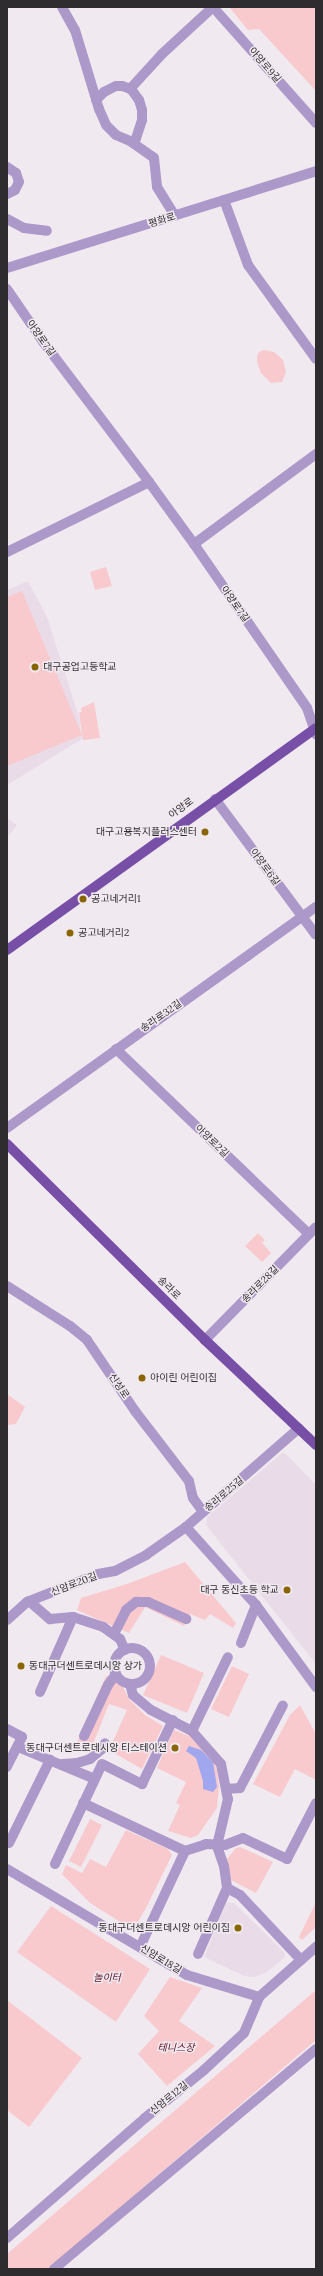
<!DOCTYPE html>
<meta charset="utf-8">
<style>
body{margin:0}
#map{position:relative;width:323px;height:2276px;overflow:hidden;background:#f1e9f0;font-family:Lora,"Noto Sans KR",serif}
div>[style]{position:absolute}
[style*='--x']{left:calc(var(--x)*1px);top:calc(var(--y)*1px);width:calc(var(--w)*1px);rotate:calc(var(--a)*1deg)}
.built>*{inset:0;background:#e9dce8}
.green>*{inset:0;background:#f8cacd}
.water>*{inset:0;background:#a1a7ee}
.minor>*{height:10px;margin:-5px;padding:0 5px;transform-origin:5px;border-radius:5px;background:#ac98c9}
.minor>.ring{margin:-5px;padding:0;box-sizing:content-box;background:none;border:10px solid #ac98c9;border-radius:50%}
.major>*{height:10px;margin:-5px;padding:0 5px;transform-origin:5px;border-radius:5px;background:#774fa6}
.dots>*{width:11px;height:11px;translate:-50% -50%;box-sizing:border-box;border:2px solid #f1e9f0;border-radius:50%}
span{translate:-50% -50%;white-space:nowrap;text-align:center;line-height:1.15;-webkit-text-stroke:3px #f1e9f0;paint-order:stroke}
.street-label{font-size:10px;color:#2f2c2f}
.poi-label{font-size:10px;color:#2f2c2f}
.left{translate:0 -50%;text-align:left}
.right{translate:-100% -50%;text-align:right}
.park-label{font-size:10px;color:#5a1021;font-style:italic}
.frame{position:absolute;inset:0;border:8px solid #2f2c2f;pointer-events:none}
</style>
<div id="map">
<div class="built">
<i style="clip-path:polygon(28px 581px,47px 617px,79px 717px,82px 739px,7px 785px,7px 590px)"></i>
<i style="clip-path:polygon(7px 818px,17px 825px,7px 838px)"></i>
<i style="clip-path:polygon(282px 1453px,285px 1453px,316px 1485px,316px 1664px,206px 1525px,207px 1517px)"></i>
<i style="clip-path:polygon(226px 1903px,234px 1903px,285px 1953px,285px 1957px,267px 1972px,255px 1977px,244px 1976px,204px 1957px)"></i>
</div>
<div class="green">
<i style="clip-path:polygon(229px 7px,316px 7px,316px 91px,259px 29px,248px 30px)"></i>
<i style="clip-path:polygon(264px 350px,274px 352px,283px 360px,286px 372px,282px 382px,271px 383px,261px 373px,257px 362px,257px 356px,259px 352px)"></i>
<i style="clip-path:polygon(106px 567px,112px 586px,95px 590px,90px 572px)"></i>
<i style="clip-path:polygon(22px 591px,82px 735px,79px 712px,82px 712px,81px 708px,94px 702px,100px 738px,83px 740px,82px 735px,7px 766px,7px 597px)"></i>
<i style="clip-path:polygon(258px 1233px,265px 1240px,262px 1243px,271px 1253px,262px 1262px,245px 1246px)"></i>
<i style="clip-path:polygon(7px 1394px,25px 1407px,16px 1424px,7px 1425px)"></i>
<i style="clip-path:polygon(185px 1562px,236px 1623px,233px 1628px,210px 1614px,205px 1620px,190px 1614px,184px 1626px,145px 1607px,129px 1633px,77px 1610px,81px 1598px,127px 1584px)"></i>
<i style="clip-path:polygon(161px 1655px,204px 1673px,187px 1713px,143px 1695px)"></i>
<i style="clip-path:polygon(232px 1666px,249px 1674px,229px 1717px,211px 1709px)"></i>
<i style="clip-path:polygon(106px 1676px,123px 1687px,129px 1699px,145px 1715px,163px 1726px,142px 1769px,109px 1750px,127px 1710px,109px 1704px,93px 1744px,86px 1750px,76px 1745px)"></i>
<i style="clip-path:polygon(300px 1705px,316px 1734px,316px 1780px,295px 1769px,280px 1797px,253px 1784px,290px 1715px)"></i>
<i style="clip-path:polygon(174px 1730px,189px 1736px,211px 1756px,217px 1769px,219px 1786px,217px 1808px,198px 1835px,191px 1838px,168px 1831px,180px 1805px,176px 1803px,186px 1782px,157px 1768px)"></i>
<i style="clip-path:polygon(90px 1819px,102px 1825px,81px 1867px,69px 1861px)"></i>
<i style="clip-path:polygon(126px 1830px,168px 1849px,172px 1855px,146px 1908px,133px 1930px,90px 1903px,62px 1874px,66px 1865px,82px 1873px,90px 1859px,106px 1867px)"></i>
<i style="clip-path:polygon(240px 1847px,273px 1862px,256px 1893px,231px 1880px,227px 1859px,236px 1848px)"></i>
<i style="clip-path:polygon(316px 1902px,316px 1927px,302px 1940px,299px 1937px)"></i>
<i style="clip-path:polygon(51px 1906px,150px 1969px,116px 2022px,17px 1952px)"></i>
<i style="clip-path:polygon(170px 1977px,202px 1988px,179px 2021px,215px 2046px,167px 2086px,138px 2054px,159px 2031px,144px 2016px)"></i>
<i style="clip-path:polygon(316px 1990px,316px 2040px,48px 2269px,7px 2269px,7px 2254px)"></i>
<i style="clip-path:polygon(7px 2000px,82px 2058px,29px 2127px,7px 2110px)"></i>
</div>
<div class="water">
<i style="clip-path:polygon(189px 1746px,201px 1750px,213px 1762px,217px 1787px,213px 1792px,203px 1789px,203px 1781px,196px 1758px,186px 1751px)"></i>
</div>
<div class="minor">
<i style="--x:62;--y:7;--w:26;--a:61"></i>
<i style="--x:75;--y:30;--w:83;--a:73.1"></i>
<i style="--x:99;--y:109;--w:17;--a:66"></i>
<i style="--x:106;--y:125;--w:14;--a:45"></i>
<i style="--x:116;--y:135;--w:15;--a:23"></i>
<i style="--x:130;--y:141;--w:29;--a:35"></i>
<i style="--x:154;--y:158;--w:29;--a:84"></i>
<i style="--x:157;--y:187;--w:34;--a:58"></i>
<i style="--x:213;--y:7;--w:155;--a:48.4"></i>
<i style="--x:130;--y:89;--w:47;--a:-47.6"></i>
<i style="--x:162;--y:54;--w:69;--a:-42.7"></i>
<i style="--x:96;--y:100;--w:11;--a:-45"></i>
<i style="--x:104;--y:92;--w:13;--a:-27"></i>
<i style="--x:116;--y:86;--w:6;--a:0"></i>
<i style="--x:122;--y:86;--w:9;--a:18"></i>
<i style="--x:131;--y:89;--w:14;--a:54"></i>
<i style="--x:139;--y:100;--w:10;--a:73"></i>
<i style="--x:142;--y:110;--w:10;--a:90"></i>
<i style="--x:142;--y:120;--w:25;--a:108"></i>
<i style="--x:7;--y:167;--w:11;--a:34"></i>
<i style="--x:16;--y:173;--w:9;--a:72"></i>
<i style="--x:19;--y:182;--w:9;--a:117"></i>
<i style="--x:15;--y:190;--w:9;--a:153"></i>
<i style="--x:224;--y:200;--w:69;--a:69.7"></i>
<i style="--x:248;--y:265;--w:116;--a:54.1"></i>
<i style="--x:7;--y:219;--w:19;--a:28"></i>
<i style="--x:24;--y:228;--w:23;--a:7"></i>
<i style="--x:7;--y:268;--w:324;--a:-17.4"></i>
<i style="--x:7;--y:289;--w:65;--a:55.6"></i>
<i style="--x:44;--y:343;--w:174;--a:52.9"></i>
<i style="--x:149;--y:482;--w:77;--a:54"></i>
<i style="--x:194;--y:544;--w:199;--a:55.4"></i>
<i style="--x:307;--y:708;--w:28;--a:71"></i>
<i style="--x:194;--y:544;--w:152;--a:-36.4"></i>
<i style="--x:7;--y:552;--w:158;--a:-26.2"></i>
<i style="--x:215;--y:799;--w:169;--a:53.4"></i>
<i style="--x:116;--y:1049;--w:267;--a:43.8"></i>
<i style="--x:7;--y:1128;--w:380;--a:-35.6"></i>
<i style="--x:7;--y:1286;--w:75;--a:32.4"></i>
<i style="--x:70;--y:1326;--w:22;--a:39"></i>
<i style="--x:87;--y:1340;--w:86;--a:55.9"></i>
<i style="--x:135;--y:1411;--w:88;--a:52.4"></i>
<i style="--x:189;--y:1481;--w:17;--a:77"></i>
<i style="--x:193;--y:1498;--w:17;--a:54"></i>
<i style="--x:205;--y:1340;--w:158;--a:-45.5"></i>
<i style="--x:186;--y:1527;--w:105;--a:48.1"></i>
<i style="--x:256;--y:1605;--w:102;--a:53.8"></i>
<i style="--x:29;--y:1601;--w:28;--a:41"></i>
<i style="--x:50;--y:1619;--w:23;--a:-5"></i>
<i style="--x:73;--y:1617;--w:32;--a:18"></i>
<i style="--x:103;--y:1627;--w:21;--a:35"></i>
<i style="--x:120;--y:1639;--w:12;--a:66"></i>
<i style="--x:7;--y:1620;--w:27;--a:-42"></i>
<i style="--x:27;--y:1602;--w:76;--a:-21.5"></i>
<i style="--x:98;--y:1574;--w:17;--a:-10"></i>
<i style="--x:115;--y:1571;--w:35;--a:-27"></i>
<i style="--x:146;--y:1555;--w:49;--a:-35"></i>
<i style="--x:186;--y:1527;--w:150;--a:-41.2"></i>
<i style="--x:114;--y:1634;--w:27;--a:-63"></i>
<i style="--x:126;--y:1610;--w:13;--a:-39"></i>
<i style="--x:136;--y:1602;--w:12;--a:0"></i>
<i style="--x:148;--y:1602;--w:42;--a:24.1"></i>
<i style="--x:241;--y:1643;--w:41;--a:-68.5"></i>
<i class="ring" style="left:114px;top:1648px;width:26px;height:26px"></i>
<i style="--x:130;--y:1684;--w:11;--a:75"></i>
<i style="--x:133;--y:1695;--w:23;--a:40"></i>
<i style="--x:151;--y:1710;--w:46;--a:27.1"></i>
<i style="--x:192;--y:1731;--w:44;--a:48.7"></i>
<i style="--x:221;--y:1764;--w:36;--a:79"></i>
<i style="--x:228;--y:1799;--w:48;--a:103.2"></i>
<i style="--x:217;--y:1846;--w:21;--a:71"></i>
<i style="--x:224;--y:1866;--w:22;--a:82"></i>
<i style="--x:227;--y:1888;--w:72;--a:113.7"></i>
<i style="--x:40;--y:1692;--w:82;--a:-66.3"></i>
<i style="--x:7;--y:1729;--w:17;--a:28"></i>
<i style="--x:22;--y:1737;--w:34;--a:117"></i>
<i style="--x:192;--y:1731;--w:82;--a:-64.1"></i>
<i style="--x:84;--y:1736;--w:56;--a:-64.8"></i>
<i style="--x:108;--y:1685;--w:14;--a:-54"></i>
<i style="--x:18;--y:1747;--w:83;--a:22.6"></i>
<i style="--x:63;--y:1764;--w:14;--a:-4"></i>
<i style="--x:77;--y:1763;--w:14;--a:-17"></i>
<i style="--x:90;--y:1759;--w:17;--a:-40"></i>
<i style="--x:103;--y:1748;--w:5;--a:-68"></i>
<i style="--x:226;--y:1789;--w:14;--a:-4"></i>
<i style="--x:240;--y:1788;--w:93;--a:-62.6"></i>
<i style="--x:83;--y:1803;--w:113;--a:25.2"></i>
<i style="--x:185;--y:1851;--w:22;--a:-18"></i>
<i style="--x:206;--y:1844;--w:19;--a:3"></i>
<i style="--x:225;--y:1845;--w:19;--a:-21"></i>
<i style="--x:243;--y:1838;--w:49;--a:25.5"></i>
<i style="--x:287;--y:1859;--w:63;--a:-62.6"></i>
<i style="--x:9;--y:1843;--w:93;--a:-63.7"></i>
<i style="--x:55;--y:1864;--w:110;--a:-64.8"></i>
<i style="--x:102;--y:1764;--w:45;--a:26.6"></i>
<i style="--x:142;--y:1784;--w:71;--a:-64.2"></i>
<i style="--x:7;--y:1869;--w:209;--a:30.5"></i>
<i style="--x:187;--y:1975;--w:75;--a:17"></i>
<i style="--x:227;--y:1888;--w:15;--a:28"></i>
<i style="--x:240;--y:1895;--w:89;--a:46.8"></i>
<i style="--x:140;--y:1947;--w:106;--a:-64.9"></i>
<i style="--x:7;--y:2238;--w:183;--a:-41"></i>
<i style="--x:145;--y:2118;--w:76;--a:-39.1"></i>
<i style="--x:204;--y:2070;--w:54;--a:-42.8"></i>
<i style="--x:244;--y:2033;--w:39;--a:-67"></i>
<i style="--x:259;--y:1997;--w:76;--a:-41.3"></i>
<i style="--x:54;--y:2269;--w:342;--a:-40"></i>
</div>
<div class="major">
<i style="--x:7;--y:950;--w:380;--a:-35.7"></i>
<i style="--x:7;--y:1144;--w:279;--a:44.7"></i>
<i style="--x:205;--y:1340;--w:153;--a:43.4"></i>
</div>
<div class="dots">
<i style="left:35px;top:667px;background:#896502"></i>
<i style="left:205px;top:832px;background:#896502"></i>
<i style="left:83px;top:899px;background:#896502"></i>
<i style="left:70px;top:933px;background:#896502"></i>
<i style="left:142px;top:1378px;background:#896502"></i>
<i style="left:287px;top:1590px;background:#896502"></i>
<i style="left:21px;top:1666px;background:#896502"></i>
<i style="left:175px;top:1748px;background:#896502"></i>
<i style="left:238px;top:1928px;background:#896502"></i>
</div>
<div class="street-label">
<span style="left:265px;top:65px;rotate:49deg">아양로9길</span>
<span style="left:162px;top:220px;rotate:-17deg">평화로</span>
<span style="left:41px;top:338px;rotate:55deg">아양로7길</span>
<span style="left:235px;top:604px;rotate:55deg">아양로7길</span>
<span style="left:181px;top:808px;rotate:-36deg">아양로</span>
<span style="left:265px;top:867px;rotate:54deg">아양로6길</span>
<span style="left:161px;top:1016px;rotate:-35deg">송라로32길</span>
<span style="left:212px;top:1141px;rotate:44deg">아양로2길</span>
<span style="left:260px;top:1284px;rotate:-45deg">송라로28길</span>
<span style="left:169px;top:1288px;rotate:45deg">송라로</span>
<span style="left:119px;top:1386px;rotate:56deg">신성로</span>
<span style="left:224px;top:1494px;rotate:-40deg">송라로25길</span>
<span style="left:74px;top:1584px;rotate:-21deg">신암로20길</span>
<span style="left:161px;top:1959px;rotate:31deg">신암로18길</span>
<span style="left:169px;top:2098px;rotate:-39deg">신암로12길</span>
</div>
<div class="poi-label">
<span class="left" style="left:43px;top:667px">대구공업고등학교</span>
<span class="right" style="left:197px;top:832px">대구고용복지플러스센터</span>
<span class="left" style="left:91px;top:899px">공고네거리1</span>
<span class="left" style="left:78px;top:933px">공고네거리2</span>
<span class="left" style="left:150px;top:1378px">아이린 어린이집</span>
<span class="right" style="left:279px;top:1590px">대구 동신초등 학교</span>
<span class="left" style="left:29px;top:1666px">동대구더센트로데시앙 상가</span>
<span class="right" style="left:167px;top:1748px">동대구더센트로데시앙 티스테이션</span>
<span class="right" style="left:230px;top:1928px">동대구더센트로데시앙 어린이집</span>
</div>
<div class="park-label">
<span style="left:107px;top:1978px">놀이터</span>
<span style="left:176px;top:2048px">테니스장</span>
</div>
<div class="frame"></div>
</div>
